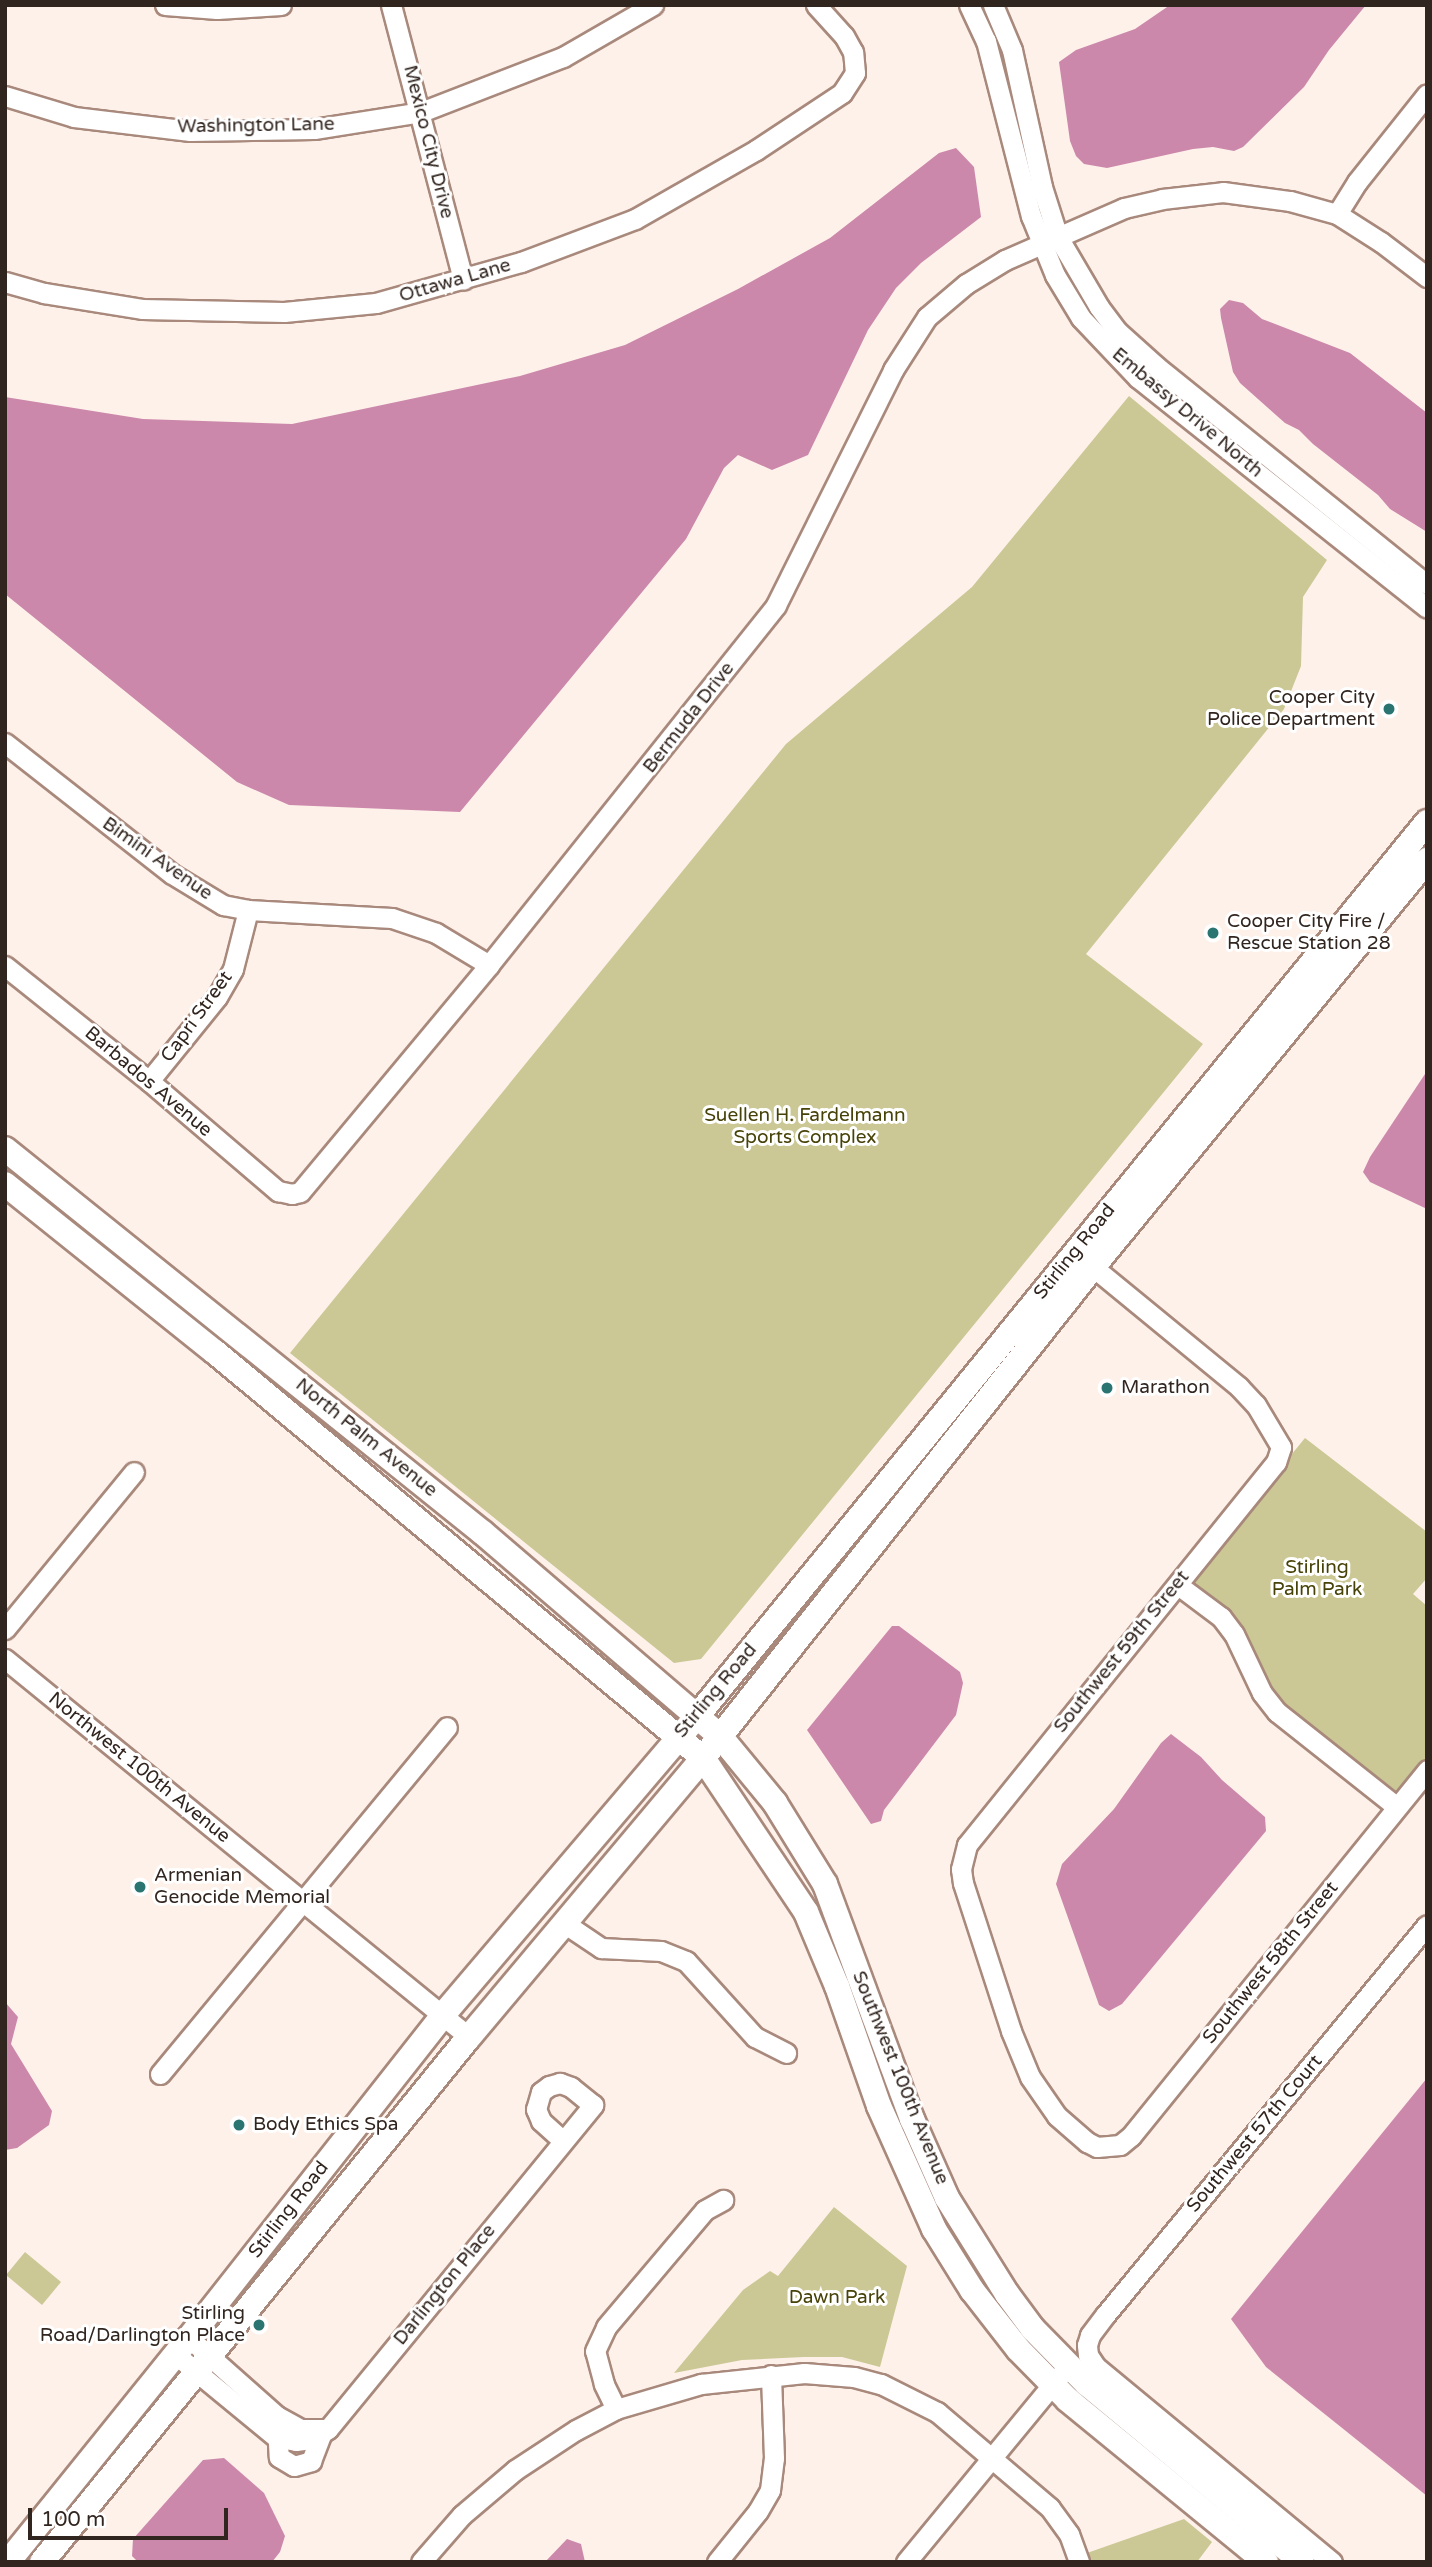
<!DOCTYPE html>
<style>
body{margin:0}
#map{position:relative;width:1432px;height:2567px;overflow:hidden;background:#fef1ea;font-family:"Varela Round",sans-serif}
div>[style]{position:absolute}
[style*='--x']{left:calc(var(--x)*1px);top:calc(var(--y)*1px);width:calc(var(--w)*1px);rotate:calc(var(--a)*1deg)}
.green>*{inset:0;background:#cbc895}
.water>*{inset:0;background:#cc88ab}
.roads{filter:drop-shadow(2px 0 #a8897c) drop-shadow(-2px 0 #a8897c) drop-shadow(0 2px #a8897c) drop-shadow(0 -2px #a8897c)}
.minor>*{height:19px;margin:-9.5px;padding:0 9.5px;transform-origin:9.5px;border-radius:9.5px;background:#fff}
.major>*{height:24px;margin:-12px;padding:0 12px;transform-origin:12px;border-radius:12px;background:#fff}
.dots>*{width:19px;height:19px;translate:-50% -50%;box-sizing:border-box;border:4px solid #fff;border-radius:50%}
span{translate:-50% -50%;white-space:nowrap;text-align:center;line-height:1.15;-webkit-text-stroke:6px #fff;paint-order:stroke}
.street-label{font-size:19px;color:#31251f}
.poi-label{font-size:19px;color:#31251f}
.right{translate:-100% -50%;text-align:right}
.left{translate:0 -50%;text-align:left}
.park-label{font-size:19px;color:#474208}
.frame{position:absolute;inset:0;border:7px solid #31251f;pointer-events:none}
.scale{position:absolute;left:28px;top:2508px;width:200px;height:32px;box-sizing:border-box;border:4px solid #31251f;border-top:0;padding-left:9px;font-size:21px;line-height:24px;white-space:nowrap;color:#31251f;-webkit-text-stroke:5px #fff;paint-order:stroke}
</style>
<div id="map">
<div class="green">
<i style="clip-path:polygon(1129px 396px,1327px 560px,1303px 597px,1301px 666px,1284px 709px,1086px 954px,1203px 1044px,701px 1659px,674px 1663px,290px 1353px,786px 744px,972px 587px)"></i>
<i style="clip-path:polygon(1305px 1438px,1427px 1532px,1427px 1578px,1413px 1594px,1427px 1606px,1427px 1770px,1397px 1807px,1270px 1703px,1234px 1634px,1182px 1588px)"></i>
<i style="clip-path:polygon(834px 2207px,907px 2266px,880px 2367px,842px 2357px,804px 2357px,742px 2360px,674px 2373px,743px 2290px,770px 2271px,778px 2276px)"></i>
<i style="clip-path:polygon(25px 2252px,61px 2282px,42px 2305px,6px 2275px)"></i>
<i style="clip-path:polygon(1184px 2519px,1212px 2542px,1197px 2562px,1089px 2562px,1087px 2553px)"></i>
</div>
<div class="water">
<i style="clip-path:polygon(1170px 5px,1366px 5px,1329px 50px,1304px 87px,1243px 147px,1234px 151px,1213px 147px,1193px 149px,1107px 168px,1084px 164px,1076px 156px,1070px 141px,1059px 62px,1076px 50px,1135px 29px)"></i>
<i style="clip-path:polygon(956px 148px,974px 167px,981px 217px,921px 263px,896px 288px,868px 330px,808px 455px,772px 470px,738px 455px,724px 468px,686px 539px,460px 812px,289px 805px,237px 782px,5px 594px,5px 397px,143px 419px,292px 424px,520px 376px,625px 345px,738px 289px,830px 238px,939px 153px)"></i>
<i style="clip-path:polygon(1229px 300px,1243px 303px,1262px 319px,1350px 353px,1427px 413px,1427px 532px,1390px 509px,1378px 495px,1313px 444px,1299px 430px,1285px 423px,1240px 383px,1233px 372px,1221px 318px,1220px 309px)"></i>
<i style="clip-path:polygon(1427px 1071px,1427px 1209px,1370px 1182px,1363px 1172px,1370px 1157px)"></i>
<i style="clip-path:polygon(892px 1626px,899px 1626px,960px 1672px,963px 1683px,956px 1715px,884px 1810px,881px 1821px,871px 1824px,807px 1730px)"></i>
<i style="clip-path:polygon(1171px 1734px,1201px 1757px,1222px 1780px,1265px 1817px,1266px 1831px,1122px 2004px,1109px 2011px,1099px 2005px,1056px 1884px,1062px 1864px,1114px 1809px,1161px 1743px)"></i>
<i style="clip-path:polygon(5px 2002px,18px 2017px,11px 2044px,52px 2111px,49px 2125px,17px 2148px,5px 2150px)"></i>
<i style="clip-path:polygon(1427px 2078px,1427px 2496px,1266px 2367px,1231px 2319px)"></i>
<i style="clip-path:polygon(224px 2458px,264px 2493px,285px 2536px,280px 2552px,272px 2562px,138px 2562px,132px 2556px,133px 2539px,203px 2460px)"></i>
<i style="clip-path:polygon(567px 2539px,581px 2544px,585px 2562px,545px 2562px)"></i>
</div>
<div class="roads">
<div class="minor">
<i style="--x:165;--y:5;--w:52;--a:4.4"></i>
<i style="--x:217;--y:9;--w:64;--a:-3.6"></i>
<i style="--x:391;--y:5;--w:284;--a:75.3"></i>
<i style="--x:969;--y:5;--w:40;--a:65"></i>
<i style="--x:986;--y:41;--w:181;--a:75.6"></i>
<i style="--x:1031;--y:216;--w:64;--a:67.9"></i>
<i style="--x:1055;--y:275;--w:50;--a:58.8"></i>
<i style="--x:1081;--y:318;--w:83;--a:46.5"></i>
<i style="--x:1138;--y:378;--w:369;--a:38.5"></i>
<i style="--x:993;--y:5;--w:49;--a:67.1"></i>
<i style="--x:1012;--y:50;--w:140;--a:77.6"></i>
<i style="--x:1042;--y:187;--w:52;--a:72.3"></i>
<i style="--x:1058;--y:237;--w:81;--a:59.6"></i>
<i style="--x:1099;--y:307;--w:30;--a:53"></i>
<i style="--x:1117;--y:331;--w:52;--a:41.9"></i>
<i style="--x:1156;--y:366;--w:348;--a:38.9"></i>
<i style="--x:5;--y:96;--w:72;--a:16.9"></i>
<i style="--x:74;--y:117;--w:117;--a:6.9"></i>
<i style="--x:190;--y:131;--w:124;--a:-0.9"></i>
<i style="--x:314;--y:129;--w:108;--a:-9"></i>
<i style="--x:421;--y:112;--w:152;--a:-21.2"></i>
<i style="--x:563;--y:57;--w:104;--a:-30"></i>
<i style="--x:1337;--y:214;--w:38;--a:-58"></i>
<i style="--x:1357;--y:182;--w:112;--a:-51.5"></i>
<i style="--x:5;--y:282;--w:41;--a:15.8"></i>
<i style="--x:44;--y:293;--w:99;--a:9.3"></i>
<i style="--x:142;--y:309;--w:142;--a:1.2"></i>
<i style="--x:284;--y:312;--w:92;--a:-5.6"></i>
<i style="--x:376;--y:303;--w:151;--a:-15.8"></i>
<i style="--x:521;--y:262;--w:122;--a:-20.7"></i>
<i style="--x:635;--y:219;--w:139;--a:-29.7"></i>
<i style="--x:756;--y:150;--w:103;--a:-33.5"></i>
<i style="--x:842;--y:93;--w:24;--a:-57"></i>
<i style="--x:855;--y:73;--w:21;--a:-95"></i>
<i style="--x:853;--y:52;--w:18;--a:-119"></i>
<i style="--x:844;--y:36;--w:42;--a:-132.1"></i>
<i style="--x:5;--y:743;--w:212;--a:38.1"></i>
<i style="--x:172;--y:874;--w:60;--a:31.3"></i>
<i style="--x:223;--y:905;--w:25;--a:11"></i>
<i style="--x:248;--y:910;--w:144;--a:3.2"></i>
<i style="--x:392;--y:918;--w:46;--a:18.8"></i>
<i style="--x:436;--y:933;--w:62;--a:31.1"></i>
<i style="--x:5;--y:966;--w:184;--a:38.6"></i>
<i style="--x:149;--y:1081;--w:170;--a:40.5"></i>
<i style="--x:278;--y:1191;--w:14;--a:12"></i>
<i style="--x:292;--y:1194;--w:8;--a:-14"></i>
<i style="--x:300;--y:1192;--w:295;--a:-50.2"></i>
<i style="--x:489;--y:965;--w:460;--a:-51.4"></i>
<i style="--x:776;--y:605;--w:263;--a:-63.5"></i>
<i style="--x:893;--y:370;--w:63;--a:-57.3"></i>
<i style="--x:927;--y:317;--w:51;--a:-40.2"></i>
<i style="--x:966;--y:284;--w:46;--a:-31.6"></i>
<i style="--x:1005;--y:260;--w:130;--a:-23.6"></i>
<i style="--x:1124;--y:208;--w:39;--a:-13"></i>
<i style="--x:1162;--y:199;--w:61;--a:-6.5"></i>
<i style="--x:1223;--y:192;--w:68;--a:7.7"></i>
<i style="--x:1290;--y:201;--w:49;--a:15.5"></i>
<i style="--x:1337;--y:214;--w:52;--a:32.5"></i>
<i style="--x:1381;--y:242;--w:58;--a:37.3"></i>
<i style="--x:149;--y:1081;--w:108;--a:-51"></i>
<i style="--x:217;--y:997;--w:32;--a:-60"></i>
<i style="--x:233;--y:969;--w:61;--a:-75.7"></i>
<i style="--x:1093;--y:1267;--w:189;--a:39.4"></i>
<i style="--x:1239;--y:1387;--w:25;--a:47"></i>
<i style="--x:1256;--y:1405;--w:49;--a:59.2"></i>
<i style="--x:1281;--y:1447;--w:16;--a:108"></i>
<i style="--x:1276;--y:1462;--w:492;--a:128.9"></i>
<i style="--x:967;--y:1845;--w:25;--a:104"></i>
<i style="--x:961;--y:1869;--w:14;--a:82"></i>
<i style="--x:963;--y:1883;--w:156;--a:72"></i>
<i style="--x:1011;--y:2031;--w:50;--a:67.6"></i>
<i style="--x:1030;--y:2077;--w:47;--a:55.3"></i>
<i style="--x:1057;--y:2116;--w:40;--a:41"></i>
<i style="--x:1087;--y:2142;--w:11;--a:27"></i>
<i style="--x:1097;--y:2147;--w:23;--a:-5"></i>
<i style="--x:1120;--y:2145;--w:14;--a:-39"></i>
<i style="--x:1131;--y:2136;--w:471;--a:-51"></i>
<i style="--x:1178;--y:1585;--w:54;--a:36.7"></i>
<i style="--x:1221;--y:1617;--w:21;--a:53"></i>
<i style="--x:1234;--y:1634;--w:65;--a:64.6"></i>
<i style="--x:1262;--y:1693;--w:24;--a:52"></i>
<i style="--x:1277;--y:1712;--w:153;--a:38.4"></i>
<i style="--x:5;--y:1629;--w:203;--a:-50.6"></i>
<i style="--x:5;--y:1659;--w:598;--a:39.17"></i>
<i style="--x:564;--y:1923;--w:45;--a:34"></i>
<i style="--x:601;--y:1948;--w:60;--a:2.9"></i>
<i style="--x:661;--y:1951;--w:27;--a:22"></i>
<i style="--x:686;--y:1961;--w:103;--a:47.8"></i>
<i style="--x:755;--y:2037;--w:35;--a:27"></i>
<i style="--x:160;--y:2074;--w:450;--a:-50.4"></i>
<i style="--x:189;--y:2338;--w:118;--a:41.6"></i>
<i style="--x:277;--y:2416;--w:26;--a:29"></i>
<i style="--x:300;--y:2429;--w:23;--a:0"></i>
<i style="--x:176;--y:2355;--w:129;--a:39.4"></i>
<i style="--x:276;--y:2437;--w:20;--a:11"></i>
<i style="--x:296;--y:2441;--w:17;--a:-7"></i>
<i style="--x:313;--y:2439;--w:18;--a:-34"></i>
<i style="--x:328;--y:2429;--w:419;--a:-50.7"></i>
<i style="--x:593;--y:2105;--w:28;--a:-141"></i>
<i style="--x:571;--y:2087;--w:12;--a:-160"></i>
<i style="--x:560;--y:2083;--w:11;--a:165"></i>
<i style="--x:549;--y:2086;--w:10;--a:143"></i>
<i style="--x:541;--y:2092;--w:18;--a:106"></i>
<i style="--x:536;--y:2109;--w:13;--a:67"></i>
<i style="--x:541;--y:2121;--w:28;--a:42"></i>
<i style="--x:616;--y:2409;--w:28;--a:-116"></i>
<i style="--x:604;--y:2384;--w:34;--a:-105"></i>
<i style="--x:595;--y:2351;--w:26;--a:-65"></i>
<i style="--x:606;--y:2327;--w:153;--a:-49.8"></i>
<i style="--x:705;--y:2210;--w:21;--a:-29"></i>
<i style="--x:277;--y:2424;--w:33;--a:87"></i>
<i style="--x:279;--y:2457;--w:17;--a:31"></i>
<i style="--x:294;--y:2466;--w:18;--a:-16"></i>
<i style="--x:311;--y:2461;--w:30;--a:-69"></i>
<i style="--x:421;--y:2562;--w:62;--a:-48.9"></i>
<i style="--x:462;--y:2515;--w:70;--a:-40.3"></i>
<i style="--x:515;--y:2470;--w:73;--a:-33.3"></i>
<i style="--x:576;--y:2430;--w:45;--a:-27.7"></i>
<i style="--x:616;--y:2409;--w:89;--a:-16.4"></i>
<i style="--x:701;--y:2384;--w:104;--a:-6.1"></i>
<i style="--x:804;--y:2373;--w:50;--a:4.6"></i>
<i style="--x:854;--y:2377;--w:28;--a:15"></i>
<i style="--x:881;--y:2384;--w:63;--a:26.6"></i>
<i style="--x:937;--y:2412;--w:148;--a:40.3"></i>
<i style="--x:1050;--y:2508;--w:32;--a:54"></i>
<i style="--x:1069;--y:2534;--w:30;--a:70"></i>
<i style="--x:717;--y:2562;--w:65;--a:-51.2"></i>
<i style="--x:758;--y:2511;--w:24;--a:-60"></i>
<i style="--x:770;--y:2490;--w:32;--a:-83"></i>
<i style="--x:774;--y:2458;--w:83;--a:-92.1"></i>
<i style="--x:906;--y:2562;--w:242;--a:-50.5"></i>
<i style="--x:1332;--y:2562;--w:306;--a:-140.4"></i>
<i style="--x:1096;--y:2367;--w:14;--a:-124"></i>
<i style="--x:1088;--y:2355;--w:10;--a:-96"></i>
<i style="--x:1087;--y:2345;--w:10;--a:-73"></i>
<i style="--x:1090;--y:2335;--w:26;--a:-53"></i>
<i style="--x:1106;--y:2314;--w:504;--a:-50.47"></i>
</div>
<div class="major">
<i style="--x:5;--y:1149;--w:613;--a:38.78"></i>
<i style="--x:483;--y:1533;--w:312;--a:40.6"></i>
<i style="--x:720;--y:1736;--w:87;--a:50.6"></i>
<i style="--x:775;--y:1803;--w:95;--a:58.3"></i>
<i style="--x:825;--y:1884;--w:251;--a:69.7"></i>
<i style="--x:912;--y:2119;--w:86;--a:66.1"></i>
<i style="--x:947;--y:2198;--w:113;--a:58"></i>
<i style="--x:1007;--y:2294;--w:44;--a:53.4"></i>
<i style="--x:1033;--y:2329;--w:77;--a:45.5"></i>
<i style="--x:1087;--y:2384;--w:279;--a:39.6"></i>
<i style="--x:5;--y:1184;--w:269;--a:38.7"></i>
<i style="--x:215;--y:1352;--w:635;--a:39.76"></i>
<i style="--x:703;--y:1758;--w:185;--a:56.2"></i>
<i style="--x:806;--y:1912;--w:80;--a:67.3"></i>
<i style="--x:837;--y:1986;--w:127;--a:70.7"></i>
<i style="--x:879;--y:2106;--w:135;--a:65.9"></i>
<i style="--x:934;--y:2229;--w:72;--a:58.1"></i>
<i style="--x:972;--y:2290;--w:75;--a:52.1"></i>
<i style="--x:1018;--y:2349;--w:71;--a:45.6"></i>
<i style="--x:1068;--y:2400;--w:256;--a:39.3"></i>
<i style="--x:8;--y:2562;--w:288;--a:-51.1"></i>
<i style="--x:189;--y:2338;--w:410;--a:-51.8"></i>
<i style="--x:442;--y:2016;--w:395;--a:-49.6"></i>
<i style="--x:698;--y:1715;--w:1153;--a:-50.77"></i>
<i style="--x:42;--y:2562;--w:677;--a:-50.88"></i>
<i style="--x:469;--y:2037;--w:364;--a:-50"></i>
<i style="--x:703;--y:1758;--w:627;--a:-51.54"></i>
<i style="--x:1093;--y:1267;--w:527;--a:-50.63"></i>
</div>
</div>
<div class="dots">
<i style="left:1389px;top:709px;background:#2a7471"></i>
<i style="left:1213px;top:933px;background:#2a7471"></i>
<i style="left:1107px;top:1388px;background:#2a7471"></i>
<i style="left:140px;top:1887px;background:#2a7471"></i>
<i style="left:239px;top:2125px;background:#2a7471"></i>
<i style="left:259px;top:2325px;background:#2a7471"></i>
</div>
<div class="street-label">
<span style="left:256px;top:126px;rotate:-1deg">Washington Lane</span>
<span style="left:428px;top:142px;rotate:76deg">Mexico City Drive</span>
<span style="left:455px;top:281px;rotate:-16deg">Ottawa Lane</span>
<span style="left:1187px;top:413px;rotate:40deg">Embassy Drive North</span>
<span style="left:689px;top:718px;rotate:-52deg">Bermuda Drive</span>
<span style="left:157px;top:859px;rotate:35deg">Bimini Avenue</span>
<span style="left:197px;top:1017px;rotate:-54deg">Capri Street</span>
<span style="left:148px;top:1082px;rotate:40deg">Barbados Avenue</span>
<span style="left:1075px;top:1252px;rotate:-51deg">Stirling Road</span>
<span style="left:366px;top:1438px;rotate:39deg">North Palm Avenue</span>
<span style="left:1122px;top:1652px;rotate:-51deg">Southwest 59th Street</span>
<span style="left:716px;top:1691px;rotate:-50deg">Stirling Road</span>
<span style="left:139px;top:1768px;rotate:39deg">Northwest 100th Avenue</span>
<span style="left:1271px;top:1963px;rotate:-51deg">Southwest 58th Street</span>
<span style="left:900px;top:2078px;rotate:68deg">Southwest 100th Avenue</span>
<span style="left:1255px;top:2134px;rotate:-50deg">Southwest 57th Court</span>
<span style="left:289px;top:2210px;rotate:-52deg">Stirling Road</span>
<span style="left:445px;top:2285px;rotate:-51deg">Darlington Place</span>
</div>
<div class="poi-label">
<span class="right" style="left:1375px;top:709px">Cooper City<br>Police Department</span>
<span class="left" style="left:1227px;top:933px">Cooper City Fire /<br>Rescue Station 28</span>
<span class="left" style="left:1121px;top:1388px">Marathon</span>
<span class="left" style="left:154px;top:1887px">Armenian<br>Genocide Memorial</span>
<span class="left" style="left:253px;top:2125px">Body Ethics Spa</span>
<span class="right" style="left:245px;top:2325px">Stirling<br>Road/Darlington Place</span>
</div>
<div class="park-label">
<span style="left:805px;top:1127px">Suellen H. Fardelmann<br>Sports Complex</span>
<span style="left:1317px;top:1579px">Stirling<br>Palm Park</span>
<span style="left:837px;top:2298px">Dawn Park</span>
</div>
<div class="frame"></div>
<div class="scale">100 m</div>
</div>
